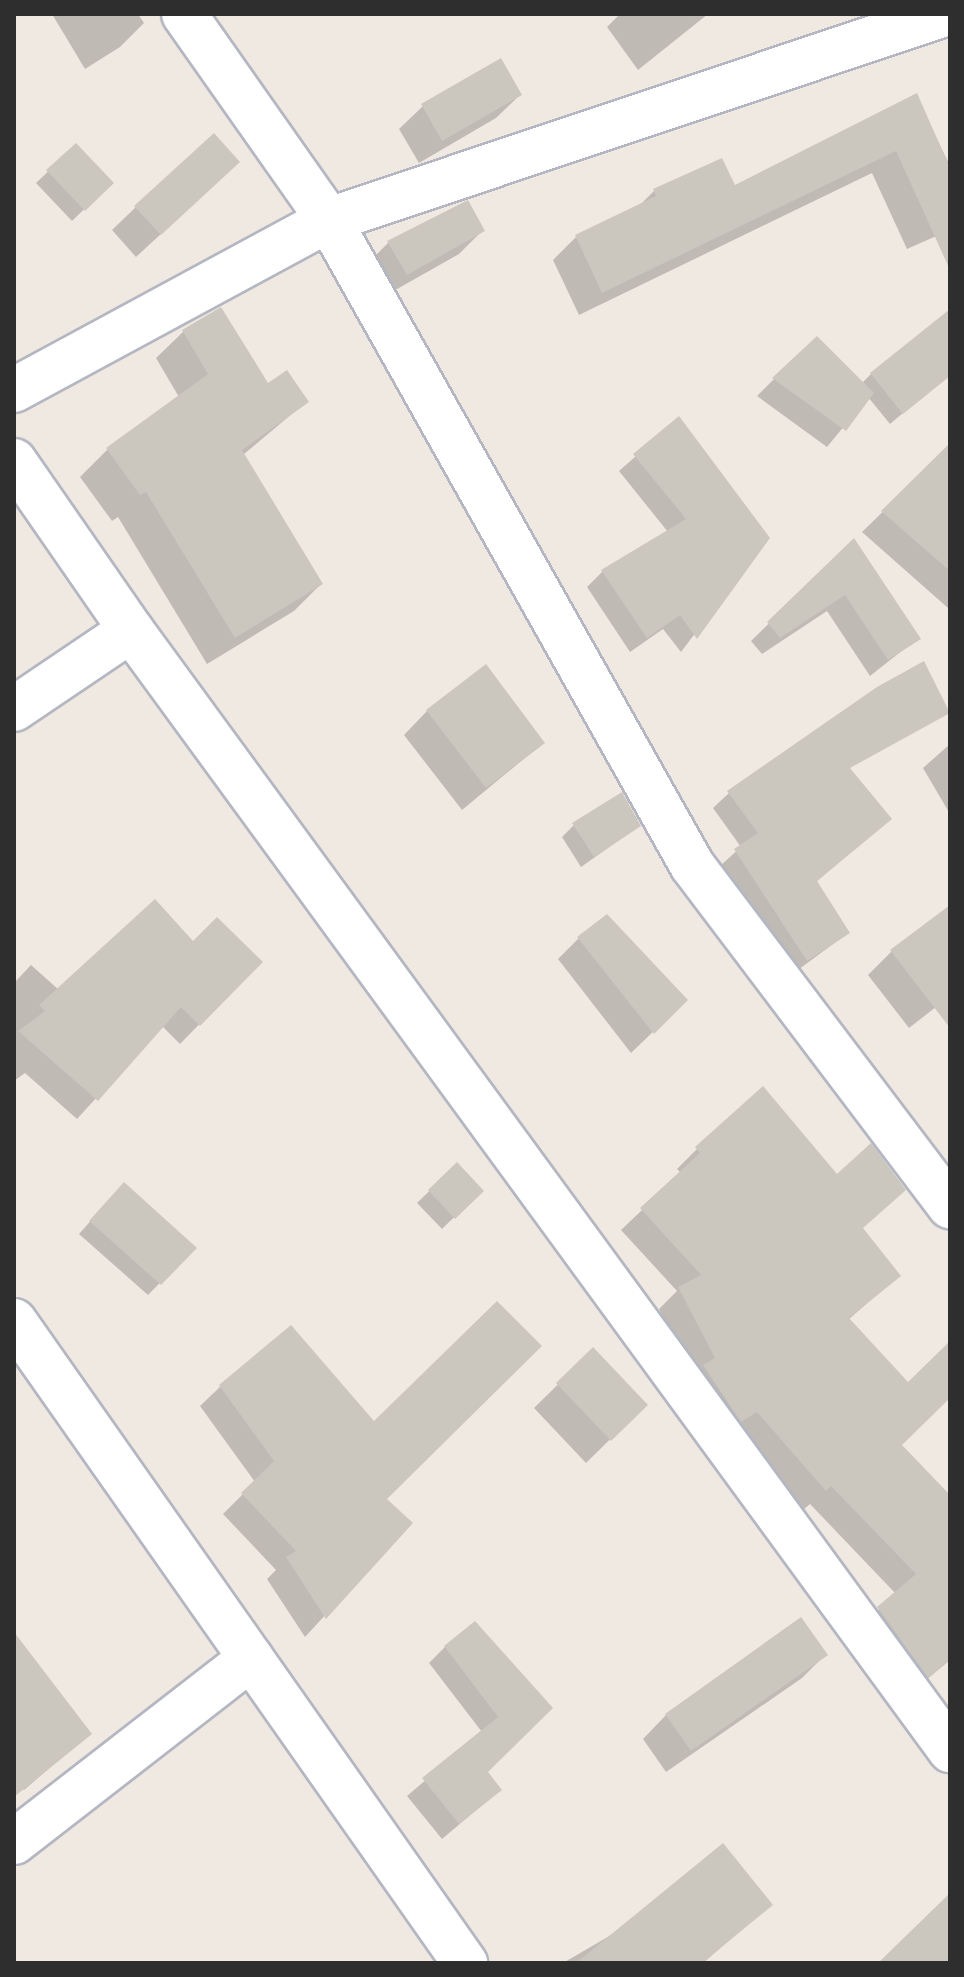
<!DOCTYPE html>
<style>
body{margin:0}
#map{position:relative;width:964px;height:1977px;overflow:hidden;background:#efe9e1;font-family:"Fira Sans",sans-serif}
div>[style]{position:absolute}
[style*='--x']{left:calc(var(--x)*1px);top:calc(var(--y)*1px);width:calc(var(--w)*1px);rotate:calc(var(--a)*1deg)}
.shadow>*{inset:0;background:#0003}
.building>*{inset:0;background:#cbc7bf}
.roads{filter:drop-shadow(2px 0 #b4b7c1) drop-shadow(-2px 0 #b4b7c1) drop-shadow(0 2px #b4b7c1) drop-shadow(0 -2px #b4b7c1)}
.street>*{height:44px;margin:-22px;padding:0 22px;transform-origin:22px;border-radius:22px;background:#fff}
span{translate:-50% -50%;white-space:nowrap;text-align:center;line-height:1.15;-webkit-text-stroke:7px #fff;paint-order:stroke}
.frame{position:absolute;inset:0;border:16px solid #2e2e2e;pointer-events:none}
</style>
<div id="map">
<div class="shadow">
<i style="clip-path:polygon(52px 14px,138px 14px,144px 23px,120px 47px,85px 69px)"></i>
<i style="clip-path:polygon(620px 14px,708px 14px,638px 70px,607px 27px)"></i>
<i style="clip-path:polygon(520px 95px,496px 118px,419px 163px,399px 129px,423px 106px)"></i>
<i style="clip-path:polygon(916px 96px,950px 166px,950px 230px,907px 249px,872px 173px,579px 315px,553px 260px,576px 237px,637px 208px,654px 191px,734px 188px)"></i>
<i style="clip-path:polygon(76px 145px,111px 183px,72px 221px,36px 183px)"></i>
<i style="clip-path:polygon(214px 185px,136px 257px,112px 230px,136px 207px)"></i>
<i style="clip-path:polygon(483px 230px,459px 254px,383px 297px,365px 266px,389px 242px)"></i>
<i style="clip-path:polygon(184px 331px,268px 386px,306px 402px,243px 455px,321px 584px,294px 611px,207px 664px,118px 517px,112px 521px,80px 477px,107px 450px,179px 397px,156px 358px)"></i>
<i style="clip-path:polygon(871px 374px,947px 376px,890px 424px,868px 397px,827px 447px,757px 396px,774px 379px,861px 384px)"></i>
<i style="clip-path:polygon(678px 419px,767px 538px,681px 652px,663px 629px,630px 652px,587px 587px,602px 572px,668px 532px,619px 471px)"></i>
<i style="clip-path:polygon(937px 459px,950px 472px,948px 608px,862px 532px)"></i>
<i style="clip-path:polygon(853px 541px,918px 638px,870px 676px,827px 611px,762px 654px,751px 641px)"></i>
<i style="clip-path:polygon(427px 711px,543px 743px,462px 810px,404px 735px)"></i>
<i style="clip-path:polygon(950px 744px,950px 814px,923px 768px)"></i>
<i style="clip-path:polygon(729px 793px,889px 819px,816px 882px,848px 933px,791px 975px,720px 866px,741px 847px,713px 808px)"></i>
<i style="clip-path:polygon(574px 825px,639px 826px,581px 867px,562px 837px)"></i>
<i style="clip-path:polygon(950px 916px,950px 996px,909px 1028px,868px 975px,892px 951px)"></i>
<i style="clip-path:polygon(579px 938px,686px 1000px,631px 1053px,558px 959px)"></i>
<i style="clip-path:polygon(260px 962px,180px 1044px,162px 1026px,77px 1119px,25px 1073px,14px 1081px,14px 983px,31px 965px,59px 990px)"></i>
<i style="clip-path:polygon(697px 1149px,861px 1229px,898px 1276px,848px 1320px,908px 1384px,950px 1344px,950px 1396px,899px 1445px,950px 1510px,950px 1660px,907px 1696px,858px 1629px,896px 1594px,810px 1504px,804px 1509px,694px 1377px,659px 1309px,677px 1291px,621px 1230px,681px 1173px,677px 1169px)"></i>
<i style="clip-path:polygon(457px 1164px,481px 1191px,442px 1229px,417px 1203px)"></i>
<i style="clip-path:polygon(112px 1197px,194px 1248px,148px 1295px,79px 1234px)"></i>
<i style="clip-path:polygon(593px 1350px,645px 1405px,586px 1463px,534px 1408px)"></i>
<i style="clip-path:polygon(221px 1386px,384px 1499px,410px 1523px,305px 1637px,267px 1579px,276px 1570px,223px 1514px,255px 1482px,200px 1406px)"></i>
<i style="clip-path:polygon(800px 1620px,825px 1655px,802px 1678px,666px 1772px,643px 1739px,666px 1715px)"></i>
<i style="clip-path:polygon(14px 1638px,89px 1734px,24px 1790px,14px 1779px)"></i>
<i style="clip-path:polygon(445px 1647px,550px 1708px,485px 1772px,500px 1790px,442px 1839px,407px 1796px,482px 1732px,429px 1663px)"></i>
<i style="clip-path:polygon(770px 1905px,703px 1963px,563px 1963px,618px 1931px)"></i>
</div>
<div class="building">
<i style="clip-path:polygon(501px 58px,522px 95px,442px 141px,421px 104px)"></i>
<i style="clip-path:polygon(917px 93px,950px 168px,950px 270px,896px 151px,602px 293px,575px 235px,656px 196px,653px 189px,722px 158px,735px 185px)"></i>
<i style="clip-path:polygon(214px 133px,240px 162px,161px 235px,134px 206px)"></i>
<i style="clip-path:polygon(76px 143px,114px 183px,85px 211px,46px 170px)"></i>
<i style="clip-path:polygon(468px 200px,485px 231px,407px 275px,387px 241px)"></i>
<i style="clip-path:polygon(221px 307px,268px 383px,287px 370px,309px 402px,242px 450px,323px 584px,235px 638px,146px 492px,140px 495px,106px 448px,208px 374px,182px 330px)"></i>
<i style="clip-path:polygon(950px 309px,950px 376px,903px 414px,870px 373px)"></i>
<i style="clip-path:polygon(817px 336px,874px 393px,846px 431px,772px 378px)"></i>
<i style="clip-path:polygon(679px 416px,770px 538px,697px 639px,680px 615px,647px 638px,601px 570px,686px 519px,633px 454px)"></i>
<i style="clip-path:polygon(950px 443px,950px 571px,881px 511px)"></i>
<i style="clip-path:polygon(854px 538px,921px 639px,888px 660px,845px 595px,780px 638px,767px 622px)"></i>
<i style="clip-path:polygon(924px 661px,950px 713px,850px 768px,892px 819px,817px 881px,850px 933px,807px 961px,734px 849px,758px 833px,727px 791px,877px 687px)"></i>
<i style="clip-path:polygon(486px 664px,545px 743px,486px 788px,426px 710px)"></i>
<i style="clip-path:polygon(622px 792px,641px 826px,594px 857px,572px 823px)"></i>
<i style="clip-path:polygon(155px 899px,193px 941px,217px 917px,263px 962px,200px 1026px,181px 1007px,98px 1101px,18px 1031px,45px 1011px,39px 1005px)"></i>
<i style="clip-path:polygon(950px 905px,950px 1028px,890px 950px)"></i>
<i style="clip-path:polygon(607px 914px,688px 1000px,654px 1034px,577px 937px)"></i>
<i style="clip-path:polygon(763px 1086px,837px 1174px,871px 1143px,906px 1190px,863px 1228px,901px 1276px,849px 1318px,908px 1382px,950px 1341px,950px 1398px,902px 1445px,950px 1495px,950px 1659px,928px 1678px,877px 1607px,916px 1574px,831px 1486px,826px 1491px,757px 1412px,741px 1422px,703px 1365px,715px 1358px,678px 1287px,701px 1275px,640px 1208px,700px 1153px,695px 1147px)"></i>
<i style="clip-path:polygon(457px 1162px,484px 1191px,455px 1219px,428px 1190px)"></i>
<i style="clip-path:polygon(124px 1182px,197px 1248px,161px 1285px,89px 1221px)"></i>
<i style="clip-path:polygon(497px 1301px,542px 1346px,387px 1499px,413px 1523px,326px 1619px,286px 1557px,296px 1551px,241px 1493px,274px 1461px,219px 1385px,291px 1325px,374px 1421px)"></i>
<i style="clip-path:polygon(593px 1347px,648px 1405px,611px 1441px,556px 1383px)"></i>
<i style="clip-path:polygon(801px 1617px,828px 1655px,691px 1751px,665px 1714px)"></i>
<i style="clip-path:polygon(475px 1621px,553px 1708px,488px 1772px,502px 1790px,459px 1824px,422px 1778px,498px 1717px,444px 1646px)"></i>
<i style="clip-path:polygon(14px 1632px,92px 1734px,14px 1797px)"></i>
<i style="clip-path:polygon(723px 1843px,773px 1905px,702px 1963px,576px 1963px)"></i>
<i style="clip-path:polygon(950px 1893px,950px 1963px,878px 1963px)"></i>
</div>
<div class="roads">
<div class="street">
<i style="--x:184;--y:14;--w:252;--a:54.9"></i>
<i style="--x:329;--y:220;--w:740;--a:60.63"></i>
<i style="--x:692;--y:865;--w:428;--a:52.9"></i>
<i style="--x:14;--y:390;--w:358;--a:-28.4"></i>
<i style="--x:329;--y:220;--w:650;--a:-18.49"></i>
<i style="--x:14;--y:461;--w:206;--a:55.3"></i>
<i style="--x:131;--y:630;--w:1388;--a:53.82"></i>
<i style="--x:14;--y:709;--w:141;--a:-34"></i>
<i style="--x:14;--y:1321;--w:785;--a:54.91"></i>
<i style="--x:14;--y:1842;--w:300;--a:-37.8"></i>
</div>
</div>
<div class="frame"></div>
</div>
